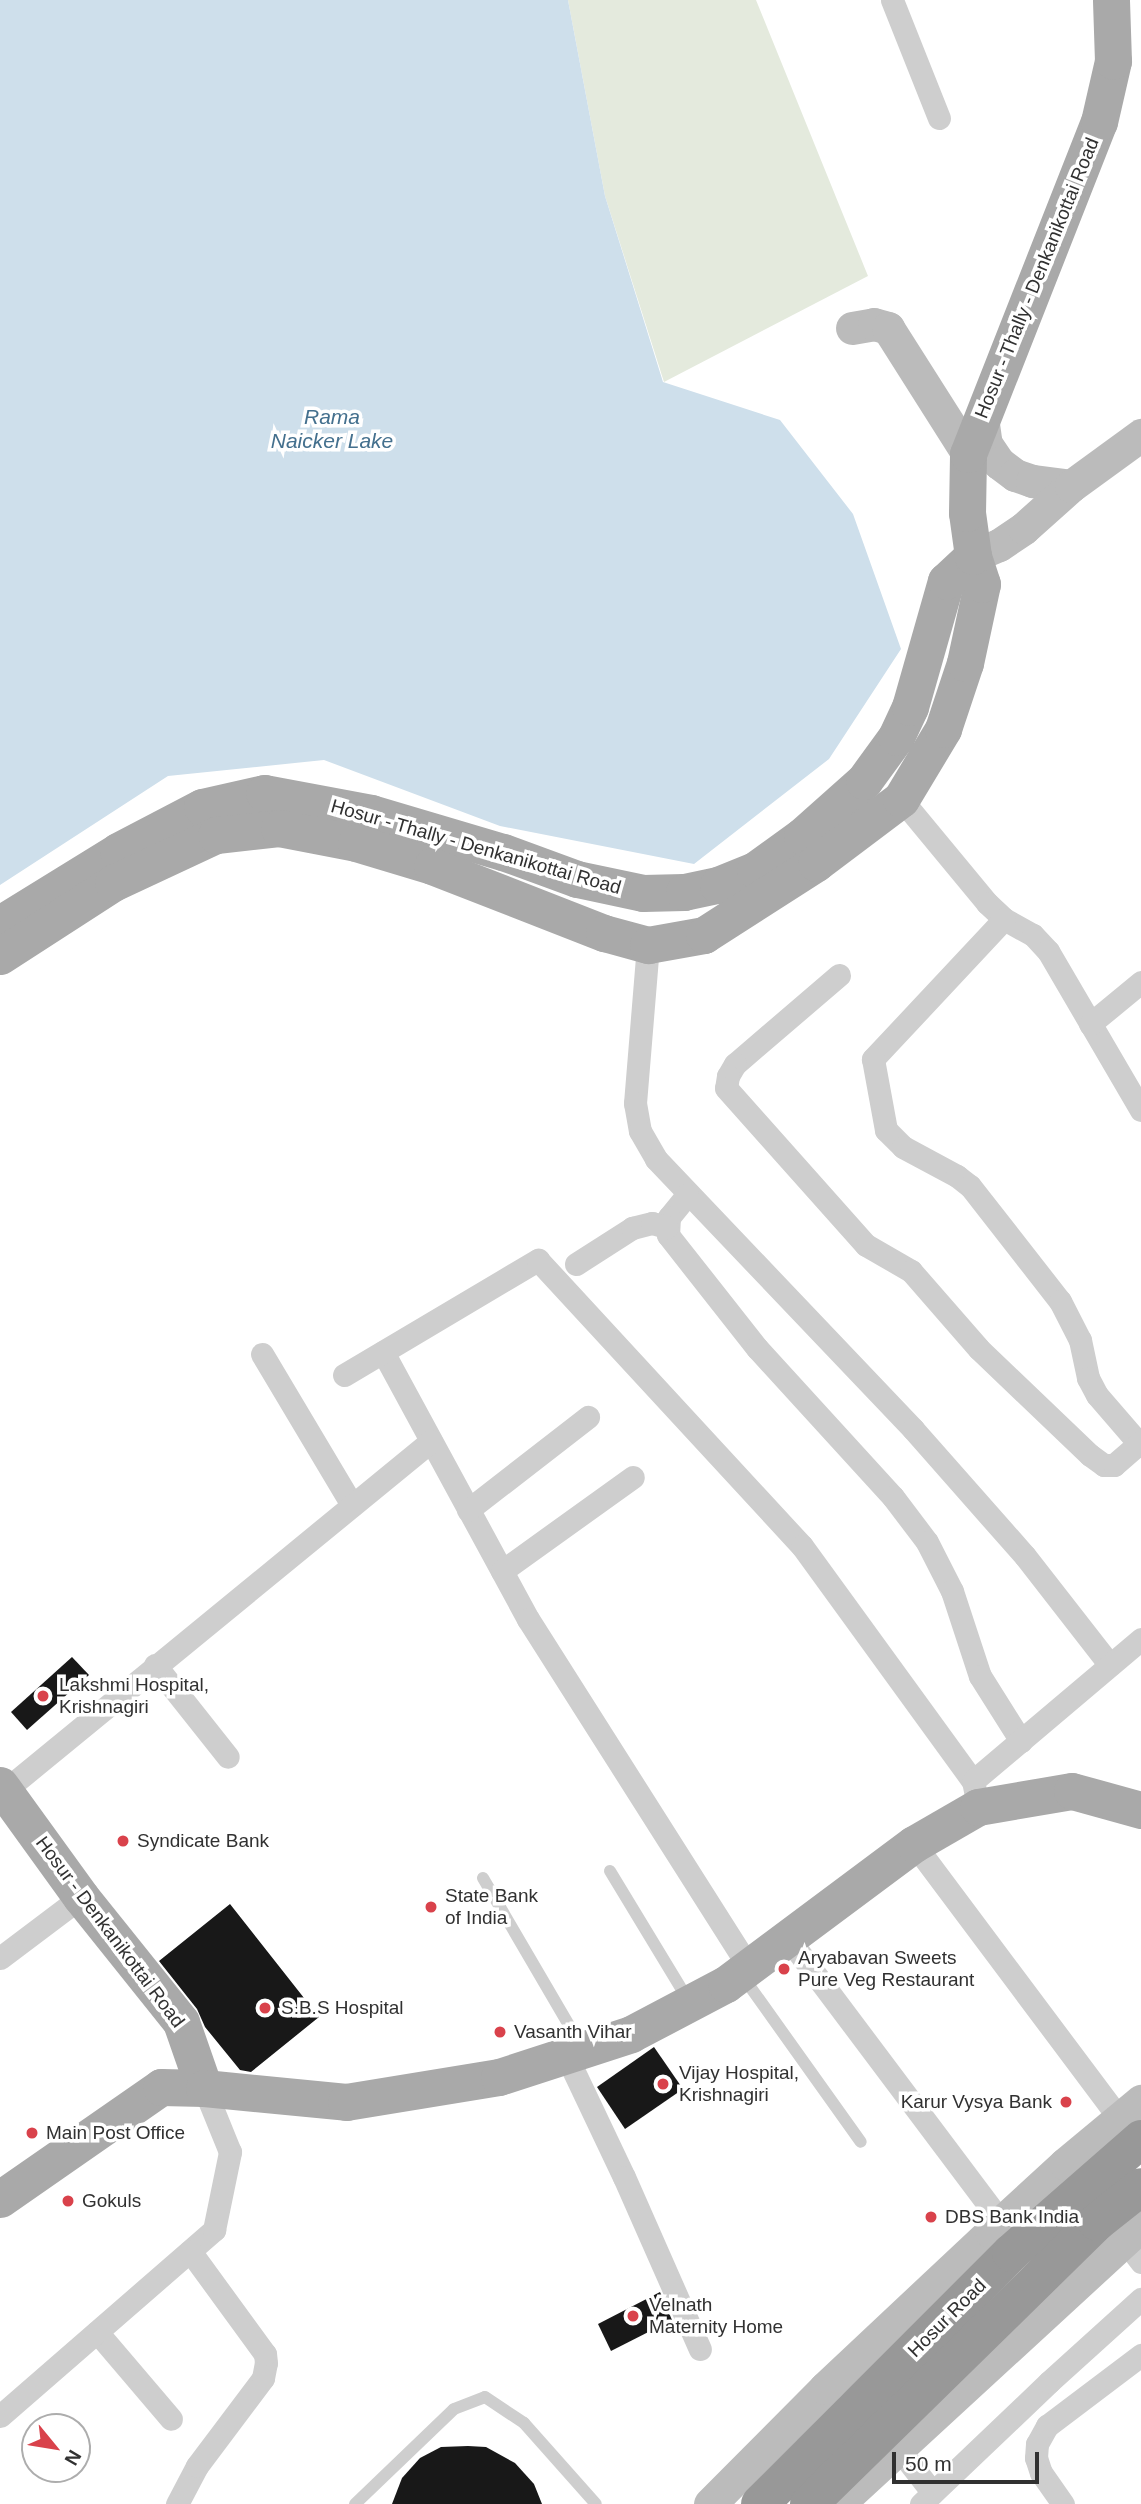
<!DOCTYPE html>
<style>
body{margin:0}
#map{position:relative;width:1141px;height:2504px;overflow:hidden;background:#fff;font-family:Helvetica,sans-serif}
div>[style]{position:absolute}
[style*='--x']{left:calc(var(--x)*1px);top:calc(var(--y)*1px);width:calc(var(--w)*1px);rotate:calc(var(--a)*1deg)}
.green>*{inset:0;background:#e4eadd}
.water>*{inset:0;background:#cedfeb}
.building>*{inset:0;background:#181818}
.lane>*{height:12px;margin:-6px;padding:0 6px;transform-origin:6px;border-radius:6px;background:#cecece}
.street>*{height:23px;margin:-11.5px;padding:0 11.5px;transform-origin:11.5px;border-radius:11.5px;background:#cecece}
.secondary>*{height:33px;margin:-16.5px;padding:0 16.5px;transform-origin:16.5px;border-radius:16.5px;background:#bbb}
.primary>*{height:37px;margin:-18.5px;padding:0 18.5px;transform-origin:18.5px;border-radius:18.5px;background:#a9a9a9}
.highway>*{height:38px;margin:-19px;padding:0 19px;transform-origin:19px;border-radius:19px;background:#989898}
.dots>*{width:19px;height:19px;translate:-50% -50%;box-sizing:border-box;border:4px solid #fff;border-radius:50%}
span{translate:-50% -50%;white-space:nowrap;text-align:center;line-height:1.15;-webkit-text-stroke:7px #fff;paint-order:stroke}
.street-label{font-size:19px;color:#313131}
.poi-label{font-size:19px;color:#313131}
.left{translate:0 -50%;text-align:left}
.right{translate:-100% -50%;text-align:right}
.water-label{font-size:21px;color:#44708e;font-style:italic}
.north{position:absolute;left:21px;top:2413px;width:70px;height:70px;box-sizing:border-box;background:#fff;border:2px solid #adadad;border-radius:50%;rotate:120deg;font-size:19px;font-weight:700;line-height:28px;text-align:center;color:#313131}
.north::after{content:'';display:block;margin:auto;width:24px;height:32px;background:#d9424b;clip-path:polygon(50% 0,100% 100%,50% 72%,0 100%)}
.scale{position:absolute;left:892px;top:2452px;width:147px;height:32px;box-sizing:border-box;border:4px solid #313131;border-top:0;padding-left:9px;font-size:21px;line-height:24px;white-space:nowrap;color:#313131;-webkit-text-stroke:5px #fff;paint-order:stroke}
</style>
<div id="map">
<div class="green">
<i style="clip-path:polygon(568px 0,756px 0,868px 276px,664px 382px,605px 196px)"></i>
</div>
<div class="water">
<i style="clip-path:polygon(0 0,568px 0,605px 196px,663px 382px,780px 420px,853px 514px,901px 649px,829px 759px,694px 864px,500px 826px,324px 760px,168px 776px,0 885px)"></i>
</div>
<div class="building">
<i style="clip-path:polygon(72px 1657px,89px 1675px,27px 1730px,11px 1712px)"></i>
<i style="clip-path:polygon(230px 1904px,319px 2017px,251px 2072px,240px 2070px,205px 2027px,197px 2009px,159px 1961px)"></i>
<i style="clip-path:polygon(654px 2047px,683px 2089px,625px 2129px,597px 2087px)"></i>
<i style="clip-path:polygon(660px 2292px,672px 2320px,611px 2351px,598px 2324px)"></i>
<i style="clip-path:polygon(468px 2446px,486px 2447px,515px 2463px,534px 2484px,542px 2504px,392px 2504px,402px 2478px,420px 2458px,441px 2447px)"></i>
</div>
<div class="lane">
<i style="--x:610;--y:1871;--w:151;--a:58.8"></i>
<i style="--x:483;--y:1878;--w:194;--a:59.7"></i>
<i style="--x:741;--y:1974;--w:206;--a:54.5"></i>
<i style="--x:355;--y:2504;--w:137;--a:-43.8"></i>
<i style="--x:454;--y:2409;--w:33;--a:-21"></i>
<i style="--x:485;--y:2397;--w:47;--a:33.7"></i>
<i style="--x:524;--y:2423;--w:108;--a:48.4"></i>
</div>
<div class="street">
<i style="--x:892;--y:0;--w:127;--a:68.3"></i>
<i style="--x:901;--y:799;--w:135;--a:50.4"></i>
<i style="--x:987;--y:903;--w:23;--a:43"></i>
<i style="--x:1004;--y:919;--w:33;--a:29"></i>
<i style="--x:1033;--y:935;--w:22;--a:47"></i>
<i style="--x:1048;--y:951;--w:184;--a:59.7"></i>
<i style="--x:1004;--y:919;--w:192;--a:133.1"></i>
<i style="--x:873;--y:1059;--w:72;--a:79.6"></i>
<i style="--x:886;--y:1130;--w:24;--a:45"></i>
<i style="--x:903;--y:1147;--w:61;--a:28.2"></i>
<i style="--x:957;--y:1176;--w:16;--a:38"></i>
<i style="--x:970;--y:1186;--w:146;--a:52"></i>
<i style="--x:1060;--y:1301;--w:44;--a:62.9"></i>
<i style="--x:1080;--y:1340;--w:39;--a:78"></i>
<i style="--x:1088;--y:1378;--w:19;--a:62"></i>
<i style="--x:1097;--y:1395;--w:67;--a:49.2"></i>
<i style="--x:648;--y:945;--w:159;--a:94.7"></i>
<i style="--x:635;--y:1103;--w:28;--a:80"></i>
<i style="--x:640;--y:1131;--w:32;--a:60"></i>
<i style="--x:656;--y:1159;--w:373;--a:46.4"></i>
<i style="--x:913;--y:1429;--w:169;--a:48.6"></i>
<i style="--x:1025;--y:1556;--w:138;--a:52.1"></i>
<i style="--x:839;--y:975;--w:137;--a:139.4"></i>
<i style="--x:735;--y:1064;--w:14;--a:120"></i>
<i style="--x:728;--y:1076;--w:12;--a:99"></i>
<i style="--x:726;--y:1088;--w:210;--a:48.3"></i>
<i style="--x:866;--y:1245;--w:52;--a:30"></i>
<i style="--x:911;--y:1271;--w:103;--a:48.9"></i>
<i style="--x:979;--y:1349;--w:153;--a:43.7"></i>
<i style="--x:1090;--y:1455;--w:17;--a:36"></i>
<i style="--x:1104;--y:1465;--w:10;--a:0"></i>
<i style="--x:1114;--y:1465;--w:33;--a:-41"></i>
<i style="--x:1090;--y:1024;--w:66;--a:-39.5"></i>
<i style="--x:687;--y:1195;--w:28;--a:129"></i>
<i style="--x:669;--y:1217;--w:18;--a:93"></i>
<i style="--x:668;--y:1235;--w:144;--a:51.8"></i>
<i style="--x:757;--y:1348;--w:202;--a:47.6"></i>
<i style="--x:893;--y:1497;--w:56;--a:52.9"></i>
<i style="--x:927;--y:1542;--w:55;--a:63"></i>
<i style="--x:952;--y:1591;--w:89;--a:71.8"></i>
<i style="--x:980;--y:1676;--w:77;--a:57.8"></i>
<i style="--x:576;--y:1264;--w:67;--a:-32.7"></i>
<i style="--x:632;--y:1228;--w:21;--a:-14"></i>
<i style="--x:652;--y:1223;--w:15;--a:16"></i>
<i style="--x:383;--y:1352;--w:304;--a:61.5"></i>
<i style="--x:528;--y:1619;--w:412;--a:57.6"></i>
<i style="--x:262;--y:1354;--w:176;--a:59.2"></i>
<i style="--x:344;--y:1375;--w:226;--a:-30.7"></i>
<i style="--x:538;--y:1260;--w:389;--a:47.3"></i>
<i style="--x:802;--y:1546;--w:291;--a:54"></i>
<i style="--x:468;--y:1510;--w:152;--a:-37.8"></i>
<i style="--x:502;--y:1571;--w:161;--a:-35.7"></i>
<i style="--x:155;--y:1665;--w:117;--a:51.6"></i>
<i style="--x:4;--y:1791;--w:552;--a:-39.34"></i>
<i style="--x:976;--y:1796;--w:15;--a:-101"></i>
<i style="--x:973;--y:1781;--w:220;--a:-40.2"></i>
<i style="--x:914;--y:1844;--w:344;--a:53.2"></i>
<i style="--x:788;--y:1938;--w:355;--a:53.1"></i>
<i style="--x:0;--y:1958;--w:101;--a:-37"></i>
<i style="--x:566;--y:2055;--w:135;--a:64.6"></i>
<i style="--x:624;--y:2177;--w:188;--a:66.2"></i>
<i style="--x:1124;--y:2240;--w:28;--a:52"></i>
<i style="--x:97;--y:2332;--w:114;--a:49.6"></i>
<i style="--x:0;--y:2416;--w:284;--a:-41"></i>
<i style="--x:214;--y:2230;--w:80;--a:-78.4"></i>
<i style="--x:230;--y:2152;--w:69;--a:-112.1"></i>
<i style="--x:897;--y:2447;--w:58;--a:52"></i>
<i style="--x:177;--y:2504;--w:43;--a:-62.2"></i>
<i style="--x:197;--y:2466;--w:110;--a:-53.1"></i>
<i style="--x:263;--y:2378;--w:15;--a:-79"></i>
<i style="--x:266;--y:2363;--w:9;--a:-96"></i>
<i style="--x:265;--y:2354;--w:127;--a:-126.1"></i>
<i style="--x:921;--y:2504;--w:177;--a:-43.6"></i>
<i style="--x:1049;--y:2382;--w:124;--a:-42.1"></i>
<i style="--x:1063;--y:2504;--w:38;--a:-125"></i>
<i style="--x:1041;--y:2473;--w:16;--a:-108"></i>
<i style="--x:1036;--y:2458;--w:14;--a:-86"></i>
<i style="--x:1037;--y:2444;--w:21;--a:-61"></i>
<i style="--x:1047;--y:2426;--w:118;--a:-37.1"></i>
</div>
<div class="secondary">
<i style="--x:852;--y:328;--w:22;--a:-10"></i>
<i style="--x:874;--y:324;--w:15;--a:16"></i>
<i style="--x:888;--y:328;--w:149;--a:57.6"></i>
<i style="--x:982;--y:417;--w:27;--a:82"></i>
<i style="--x:986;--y:444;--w:23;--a:56"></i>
<i style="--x:999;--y:463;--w:20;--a:37"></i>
<i style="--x:1015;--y:475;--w:18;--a:19"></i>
<i style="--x:1032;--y:481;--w:39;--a:7"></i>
<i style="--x:973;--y:556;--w:28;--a:-23"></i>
<i style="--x:999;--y:545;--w:30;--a:-34"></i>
<i style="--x:1024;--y:528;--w:63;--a:-41.8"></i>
<i style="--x:1071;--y:486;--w:87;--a:-36.1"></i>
<i style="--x:710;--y:2504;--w:163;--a:-45.2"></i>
<i style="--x:825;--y:2388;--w:228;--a:-43.2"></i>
<i style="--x:991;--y:2232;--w:100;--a:-42.6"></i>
<i style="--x:1065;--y:2164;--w:99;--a:-39.7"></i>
<i style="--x:838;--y:2504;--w:412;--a:-42.6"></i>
</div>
<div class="primary">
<i style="--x:0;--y:924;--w:139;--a:-31.7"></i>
<i style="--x:118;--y:851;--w:95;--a:-27.6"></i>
<i style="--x:202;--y:807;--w:64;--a:-12.7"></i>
<i style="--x:264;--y:793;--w:109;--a:10.6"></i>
<i style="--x:371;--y:813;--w:138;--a:16.5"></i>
<i style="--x:503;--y:852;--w:79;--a:20"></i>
<i style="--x:577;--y:879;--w:67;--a:12"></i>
<i style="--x:643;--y:893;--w:41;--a:-1.4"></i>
<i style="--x:684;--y:892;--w:35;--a:-12"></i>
<i style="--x:718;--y:885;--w:40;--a:-22"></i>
<i style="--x:755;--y:870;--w:58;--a:-35.9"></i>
<i style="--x:802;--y:836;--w:83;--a:-41.6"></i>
<i style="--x:864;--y:781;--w:54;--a:-54"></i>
<i style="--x:896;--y:737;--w:33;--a:-65"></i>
<i style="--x:910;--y:707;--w:131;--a:-74.1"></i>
<i style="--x:946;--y:581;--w:37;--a:-43"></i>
<i style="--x:0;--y:956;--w:135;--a:-32.9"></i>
<i style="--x:113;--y:883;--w:114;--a:-25"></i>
<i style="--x:216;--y:835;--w:63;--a:-6.3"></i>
<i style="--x:279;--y:828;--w:78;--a:11"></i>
<i style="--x:356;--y:843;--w:79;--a:16.8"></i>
<i style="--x:432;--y:866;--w:185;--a:21.3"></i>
<i style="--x:604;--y:933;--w:46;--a:15.3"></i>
<i style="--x:648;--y:945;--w:57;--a:-10.1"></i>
<i style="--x:704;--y:935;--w:133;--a:-32.7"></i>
<i style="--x:816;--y:863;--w:106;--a:-37"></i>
<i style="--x:901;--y:799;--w:82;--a:-59"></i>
<i style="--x:943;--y:729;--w:70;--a:-71.6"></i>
<i style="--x:965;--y:663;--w:81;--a:-77.9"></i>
<i style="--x:982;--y:584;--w:29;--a:-108"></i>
<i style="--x:973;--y:556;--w:43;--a:-97.9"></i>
<i style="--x:967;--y:513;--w:59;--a:-89"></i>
<i style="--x:968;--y:454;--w:357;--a:-68.5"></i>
<i style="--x:1099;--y:122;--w:63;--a:-77.1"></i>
<i style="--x:1113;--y:61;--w:61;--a:-91.9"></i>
<i style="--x:0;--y:1785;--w:138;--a:54.1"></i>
<i style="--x:81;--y:1897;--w:160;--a:51.3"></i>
<i style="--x:181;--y:2022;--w:70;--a:70.8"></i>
<i style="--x:0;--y:2199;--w:196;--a:-34.8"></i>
<i style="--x:161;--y:2087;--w:43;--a:1.3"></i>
<i style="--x:204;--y:2088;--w:143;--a:5.6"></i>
<i style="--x:346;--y:2102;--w:155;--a:-9.3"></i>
<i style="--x:499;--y:2077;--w:139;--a:-18"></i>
<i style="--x:631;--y:2034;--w:107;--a:-27.8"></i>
<i style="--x:726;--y:1984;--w:234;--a:-36.7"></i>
<i style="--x:914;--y:1844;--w:74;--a:-30"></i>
<i style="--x:978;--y:1807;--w:95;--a:-9.7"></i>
<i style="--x:1072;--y:1791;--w:72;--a:15.4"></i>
</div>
<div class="highway">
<i style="--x:760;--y:2504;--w:355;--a:-45"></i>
<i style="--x:1011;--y:2253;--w:173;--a:-41.2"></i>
<i style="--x:809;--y:2504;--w:403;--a:-44.4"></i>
<i style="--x:1097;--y:2222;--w:56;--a:-38.5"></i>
</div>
<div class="dots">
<i style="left:43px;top:1696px;background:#d9424b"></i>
<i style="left:123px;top:1841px;background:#d9424b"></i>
<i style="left:431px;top:1907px;background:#d9424b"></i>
<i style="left:784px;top:1969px;background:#d9424b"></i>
<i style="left:265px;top:2008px;background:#d9424b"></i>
<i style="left:500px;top:2032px;background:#d9424b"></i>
<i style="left:663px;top:2084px;background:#d9424b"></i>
<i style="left:1066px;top:2102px;background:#d9424b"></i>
<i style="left:32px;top:2133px;background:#d9424b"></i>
<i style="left:68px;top:2201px;background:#d9424b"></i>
<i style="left:931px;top:2217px;background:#d9424b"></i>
<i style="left:633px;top:2316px;background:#d9424b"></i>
</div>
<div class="street-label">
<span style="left:1037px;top:278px;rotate:-68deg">Hosur - Thally - Denkanikottai Road</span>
<span style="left:476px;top:847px;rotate:16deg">Hosur - Thally - Denkanikottai Road</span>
<span style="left:110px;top:1932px;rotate:53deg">Hosur - Denkanikottai Road</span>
<span style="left:947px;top:2318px;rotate:-45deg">Hosur Road</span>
</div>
<div class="poi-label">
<span class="left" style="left:59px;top:1696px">Lakshmi Hospital,<br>Krishnagiri</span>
<span class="left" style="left:137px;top:1841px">Syndicate Bank</span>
<span class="left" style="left:445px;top:1907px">State Bank<br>of India</span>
<span class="left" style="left:798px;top:1969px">Aryabavan Sweets<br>Pure Veg Restaurant</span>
<span class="left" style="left:281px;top:2008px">S.B.S Hospital</span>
<span class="left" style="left:514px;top:2032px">Vasanth Vihar</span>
<span class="left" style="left:679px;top:2084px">Vijay Hospital,<br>Krishnagiri</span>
<span class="right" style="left:1052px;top:2102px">Karur Vysya Bank</span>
<span class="left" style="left:46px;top:2133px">Main Post Office</span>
<span class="left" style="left:82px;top:2201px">Gokuls</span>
<span class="left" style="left:945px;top:2217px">DBS Bank India</span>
<span class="left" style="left:649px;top:2316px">Velnath<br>Maternity Home</span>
</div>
<div class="water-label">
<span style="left:332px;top:429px">Rama<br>Naicker Lake</span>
</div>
<div class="north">N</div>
<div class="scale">50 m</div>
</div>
